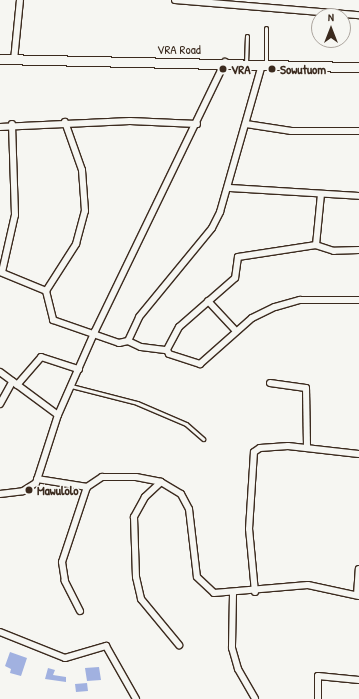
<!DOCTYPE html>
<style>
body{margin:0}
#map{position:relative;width:359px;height:699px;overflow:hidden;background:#f6f6f2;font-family:"Patrick Hand",sans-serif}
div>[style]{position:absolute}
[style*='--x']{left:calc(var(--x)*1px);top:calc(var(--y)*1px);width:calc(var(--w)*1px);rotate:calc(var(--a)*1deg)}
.building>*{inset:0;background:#a1b1e0}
.roads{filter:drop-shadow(1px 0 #3b2a1e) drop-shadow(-1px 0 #3b2a1e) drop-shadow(0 1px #3b2a1e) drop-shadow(0 -1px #3b2a1e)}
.lane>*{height:3px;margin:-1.5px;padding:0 1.5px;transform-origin:1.5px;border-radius:1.5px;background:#f6f6f2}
.street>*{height:6px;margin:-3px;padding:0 3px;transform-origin:3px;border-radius:3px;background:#f6f6f2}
.secondary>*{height:9px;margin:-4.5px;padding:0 4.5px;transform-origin:4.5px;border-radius:4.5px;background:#f6f6f2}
.dots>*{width:11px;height:11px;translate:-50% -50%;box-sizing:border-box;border:2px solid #f6f6f2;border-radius:50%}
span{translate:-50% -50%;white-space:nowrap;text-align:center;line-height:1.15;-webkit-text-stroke:3px #f6f6f2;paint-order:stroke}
.street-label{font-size:13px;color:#3b2a1e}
.poi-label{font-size:13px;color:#3b2a1e;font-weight:700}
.left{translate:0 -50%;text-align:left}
.north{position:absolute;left:311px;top:8px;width:40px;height:40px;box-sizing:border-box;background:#f6f6f2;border:1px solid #aba49d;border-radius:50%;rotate:0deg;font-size:11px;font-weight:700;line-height:16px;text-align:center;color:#3b2a1e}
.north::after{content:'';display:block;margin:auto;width:14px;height:18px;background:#3b2a1e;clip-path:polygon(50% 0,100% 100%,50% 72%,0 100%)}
</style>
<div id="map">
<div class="building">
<i style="clip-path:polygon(10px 652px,27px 658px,21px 676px,10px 673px,11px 669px,5px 666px)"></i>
<i style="clip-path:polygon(99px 667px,101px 680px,87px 681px,85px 668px)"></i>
<i style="clip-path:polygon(48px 668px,55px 670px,53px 675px,66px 677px,66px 682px,45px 679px)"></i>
<i style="clip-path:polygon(87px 683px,88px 691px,76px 692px,75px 684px)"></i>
</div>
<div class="roads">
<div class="lane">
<i style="--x:266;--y:63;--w:35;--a:-90"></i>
<i style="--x:246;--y:64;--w:28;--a:-88"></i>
<i style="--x:71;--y:386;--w:68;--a:14.4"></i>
<i style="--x:137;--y:403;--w:53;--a:23.2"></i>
<i style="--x:186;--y:424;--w:23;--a:41"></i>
</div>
<div class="street">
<i style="--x:175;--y:0;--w:185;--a:4.7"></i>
<i style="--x:14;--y:60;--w:60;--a:-84.3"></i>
<i style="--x:246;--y:124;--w:46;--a:8.8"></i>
<i style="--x:291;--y:131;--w:68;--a:0"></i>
<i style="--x:0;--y:127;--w:130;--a:-2.6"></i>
<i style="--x:130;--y:121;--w:67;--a:2.6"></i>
<i style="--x:230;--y:188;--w:129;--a:3.5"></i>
<i style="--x:316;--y:245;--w:51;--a:-84.4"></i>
<i style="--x:359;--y:250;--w:25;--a:178"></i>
<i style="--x:334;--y:251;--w:19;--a:-162"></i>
<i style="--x:316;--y:245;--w:79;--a:171.3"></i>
<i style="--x:238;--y:257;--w:21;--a:98"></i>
<i style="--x:235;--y:278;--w:74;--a:138.8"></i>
<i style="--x:179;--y:327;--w:26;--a:118"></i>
<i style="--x:167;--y:350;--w:4;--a:63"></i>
<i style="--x:169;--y:354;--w:33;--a:18"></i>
<i style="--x:200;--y:364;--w:69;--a:-41.5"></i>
<i style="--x:252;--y:318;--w:25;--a:-26"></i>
<i style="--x:275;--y:307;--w:26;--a:-16"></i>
<i style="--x:300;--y:300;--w:59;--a:0"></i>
<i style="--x:0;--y:272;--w:50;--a:22.4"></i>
<i style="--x:46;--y:291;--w:30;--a:76"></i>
<i style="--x:53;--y:320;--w:70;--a:19.2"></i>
<i style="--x:119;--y:343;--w:9;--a:-13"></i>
<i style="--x:128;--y:341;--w:26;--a:-65"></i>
<i style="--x:139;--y:317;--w:115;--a:-50.6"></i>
<i style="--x:212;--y:228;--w:18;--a:-63"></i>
<i style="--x:220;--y:212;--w:153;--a:-74.1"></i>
<i style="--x:2;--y:272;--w:58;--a:-77.2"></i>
<i style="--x:15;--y:215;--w:91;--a:-91.9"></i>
<i style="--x:46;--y:291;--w:56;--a:-57.4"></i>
<i style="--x:76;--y:244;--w:34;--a:-75"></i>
<i style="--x:85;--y:211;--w:41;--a:-94.2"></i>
<i style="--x:82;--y:170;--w:51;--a:-109.5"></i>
<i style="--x:208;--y:301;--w:41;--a:47"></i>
<i style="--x:128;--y:341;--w:14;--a:25"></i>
<i style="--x:141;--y:347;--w:26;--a:7"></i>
<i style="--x:0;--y:372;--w:72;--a:36.6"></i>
<i style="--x:270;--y:383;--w:36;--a:8"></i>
<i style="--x:306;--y:388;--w:59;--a:89"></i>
<i style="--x:17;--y:385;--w:37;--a:-49"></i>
<i style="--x:41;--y:357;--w:40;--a:18"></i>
<i style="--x:0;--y:404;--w:26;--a:-61"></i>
<i style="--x:37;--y:479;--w:51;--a:9.1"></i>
<i style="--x:87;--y:487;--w:18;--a:-34"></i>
<i style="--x:102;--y:477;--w:34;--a:0"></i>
<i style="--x:136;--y:477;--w:25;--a:11"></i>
<i style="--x:161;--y:482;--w:23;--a:31"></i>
<i style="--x:181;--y:494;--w:17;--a:62"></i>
<i style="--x:189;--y:509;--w:68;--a:83.3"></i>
<i style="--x:197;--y:577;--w:23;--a:43"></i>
<i style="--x:214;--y:593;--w:94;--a:-4.9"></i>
<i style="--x:308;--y:585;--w:52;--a:12.2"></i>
<i style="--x:161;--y:482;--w:22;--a:137"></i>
<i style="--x:145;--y:497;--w:23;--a:119"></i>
<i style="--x:134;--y:517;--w:60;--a:88.1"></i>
<i style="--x:136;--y:577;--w:23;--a:77"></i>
<i style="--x:141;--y:599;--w:60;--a:50.4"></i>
<i style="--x:0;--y:494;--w:23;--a:-7"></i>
<i style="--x:23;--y:491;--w:15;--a:-32"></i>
<i style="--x:36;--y:483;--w:71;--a:-72.1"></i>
<i style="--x:58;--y:415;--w:92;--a:-66.2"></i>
<i style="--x:95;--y:331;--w:299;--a:-64.2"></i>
<i style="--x:255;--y:592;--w:63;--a:-95.4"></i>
<i style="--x:249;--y:529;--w:77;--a:-86.3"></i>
<i style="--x:254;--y:452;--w:7;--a:-34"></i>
<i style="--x:260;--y:448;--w:28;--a:-4"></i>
<i style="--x:288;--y:446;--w:71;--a:6.4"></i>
<i style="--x:233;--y:594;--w:54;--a:91.1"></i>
<i style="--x:232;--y:648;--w:22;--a:74"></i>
<i style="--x:238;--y:669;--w:34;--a:60"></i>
<i style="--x:357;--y:595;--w:26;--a:-86"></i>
<i style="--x:80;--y:611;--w:34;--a:-117"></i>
<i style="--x:65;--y:581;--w:19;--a:-99"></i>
<i style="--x:62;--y:562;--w:79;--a:-71.6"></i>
<i style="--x:0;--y:632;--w:70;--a:21.8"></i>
<i style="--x:65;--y:658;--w:43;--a:-16.3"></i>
<i style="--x:106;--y:646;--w:61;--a:60.5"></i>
<i style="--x:318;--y:699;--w:23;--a:-90"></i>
<i style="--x:318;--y:676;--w:41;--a:5.6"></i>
</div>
<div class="secondary">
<i style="--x:0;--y:59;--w:359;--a:1.3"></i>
</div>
</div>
<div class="dots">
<i style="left:223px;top:69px;background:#3b2a1e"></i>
<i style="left:272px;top:69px;background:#3b2a1e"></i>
<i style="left:29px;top:490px;background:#3b2a1e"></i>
</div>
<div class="street-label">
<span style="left:179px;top:49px">VRA Road</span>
</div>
<div class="poi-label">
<span class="left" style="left:231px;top:69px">VRA</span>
<span class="left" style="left:280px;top:69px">Sowutuom</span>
<span class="left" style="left:37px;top:490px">Mawulolo</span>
</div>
<div class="north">N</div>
</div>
